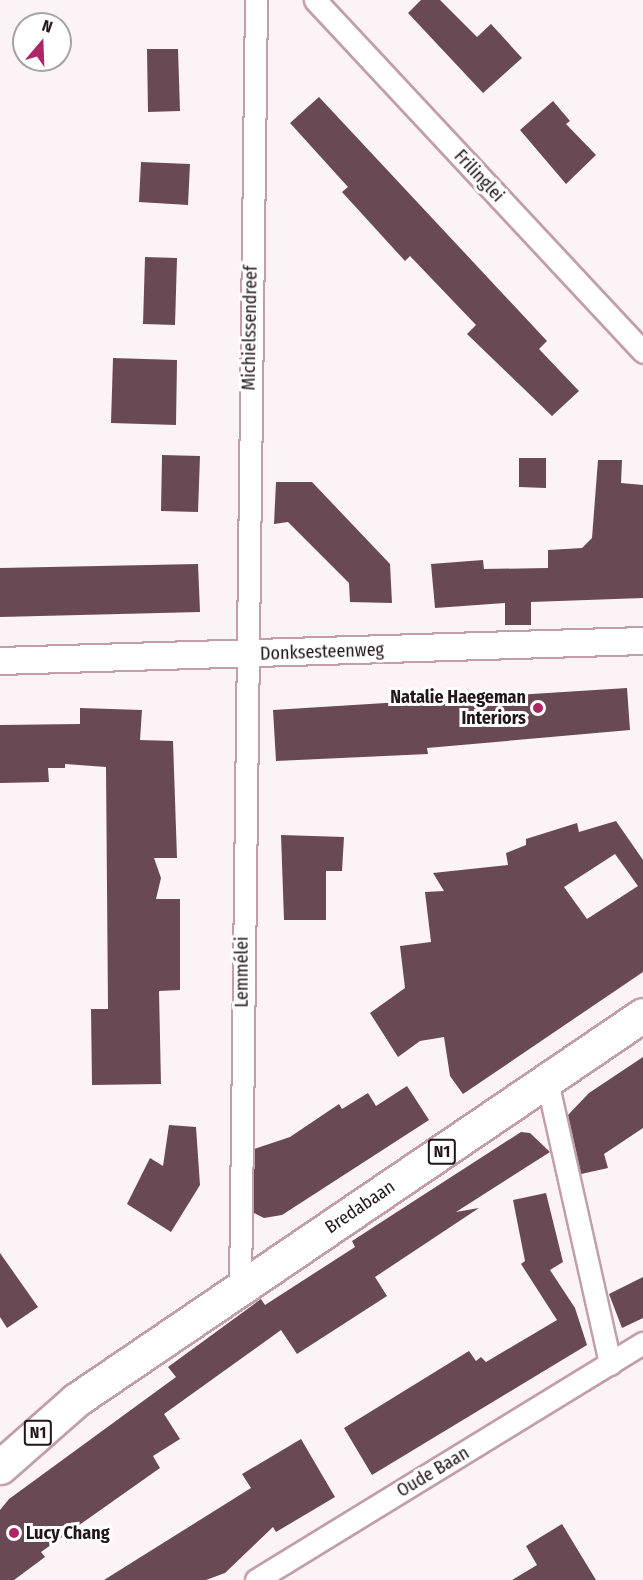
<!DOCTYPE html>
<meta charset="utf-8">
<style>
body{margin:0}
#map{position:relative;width:643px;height:1580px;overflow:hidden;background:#fbf3f5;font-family:"Fira Sans Condensed",sans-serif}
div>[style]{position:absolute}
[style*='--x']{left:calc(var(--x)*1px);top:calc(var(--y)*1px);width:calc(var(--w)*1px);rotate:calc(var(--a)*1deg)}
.building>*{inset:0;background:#694a54}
.roads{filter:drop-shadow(2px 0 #c29ea9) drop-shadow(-2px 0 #c29ea9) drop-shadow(0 2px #c29ea9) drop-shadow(0 -2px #c29ea9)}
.minor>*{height:21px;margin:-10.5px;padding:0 10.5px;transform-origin:10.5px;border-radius:10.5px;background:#fff}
.tertiary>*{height:26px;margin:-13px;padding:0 13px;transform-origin:13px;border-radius:13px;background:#fff}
.primary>*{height:33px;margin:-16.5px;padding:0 16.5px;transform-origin:16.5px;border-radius:16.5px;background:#fff}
.dots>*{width:16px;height:16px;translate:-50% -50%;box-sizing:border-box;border:3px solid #fff;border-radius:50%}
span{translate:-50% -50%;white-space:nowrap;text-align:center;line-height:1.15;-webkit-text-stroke:6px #fff;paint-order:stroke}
.shield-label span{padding:2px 4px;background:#fff;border:2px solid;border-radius:4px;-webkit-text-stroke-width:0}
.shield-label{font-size:16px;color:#23161a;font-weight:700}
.street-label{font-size:18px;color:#23161a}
.poi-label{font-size:18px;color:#23161a;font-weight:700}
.right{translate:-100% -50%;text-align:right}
.left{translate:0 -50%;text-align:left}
.north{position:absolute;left:12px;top:12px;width:60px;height:60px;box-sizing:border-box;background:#fff;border:2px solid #a7a2a3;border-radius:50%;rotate:19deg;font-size:16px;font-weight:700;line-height:24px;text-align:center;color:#23161a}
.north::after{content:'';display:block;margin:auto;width:21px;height:27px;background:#af2565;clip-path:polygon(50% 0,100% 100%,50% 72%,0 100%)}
</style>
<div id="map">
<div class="building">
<i style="clip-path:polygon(421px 0,440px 0,477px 37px,491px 24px,522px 58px,483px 93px,408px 13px)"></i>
<i style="clip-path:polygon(147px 49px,178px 49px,180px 111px,148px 112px)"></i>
<i style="clip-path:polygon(319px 97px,547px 341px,539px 349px,579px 391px,552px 416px,467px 334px,476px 325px,410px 256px,405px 261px,342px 192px,348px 187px,290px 123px)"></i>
<i style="clip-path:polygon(553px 101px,570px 121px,566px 124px,596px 155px,566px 184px,520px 130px)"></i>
<i style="clip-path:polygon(141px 162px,190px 164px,188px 205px,139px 202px)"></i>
<i style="clip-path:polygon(145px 257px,177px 258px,175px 325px,143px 324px)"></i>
<i style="clip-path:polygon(113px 358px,177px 360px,176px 425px,111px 423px)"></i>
<i style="clip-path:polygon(162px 455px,200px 456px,198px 512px,161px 511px)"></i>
<i style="clip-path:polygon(519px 458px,546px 458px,546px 488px,519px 487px)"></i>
<i style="clip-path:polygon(598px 460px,622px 460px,621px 483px,643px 485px,643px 598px,531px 602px,531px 625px,505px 625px,505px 603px,435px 608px,431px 564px,483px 560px,484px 569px,548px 568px,548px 550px,582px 548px,592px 538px)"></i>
<i style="clip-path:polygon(276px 482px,312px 482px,390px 564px,392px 603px,350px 602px,349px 583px,288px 522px,274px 524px)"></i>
<i style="clip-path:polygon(198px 564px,200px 612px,0 617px,0 568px)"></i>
<i style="clip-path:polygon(627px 688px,630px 730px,427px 748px,428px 754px,276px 761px,273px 710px)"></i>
<i style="clip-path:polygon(80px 708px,142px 710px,140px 740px,173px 741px,177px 858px,154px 858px,161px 878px,156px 899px,180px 899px,180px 990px,159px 991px,161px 1084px,92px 1085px,91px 1009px,108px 1009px,106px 767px,65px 764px,65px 768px,48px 768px,49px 782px,0 783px,0 725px,80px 724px)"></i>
<i style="clip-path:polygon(evenodd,616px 821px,643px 860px,643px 972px,463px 1094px,450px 1076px,444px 1037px,420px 1041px,398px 1057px,370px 1013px,405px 988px,400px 946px,431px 942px,425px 892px,444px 891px,433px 873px,508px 865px,506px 853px,526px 845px,526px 839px,577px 823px,579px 832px,616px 821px,615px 854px,638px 886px,587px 919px,564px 887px,615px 854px)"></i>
<i style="clip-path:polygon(281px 835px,344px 837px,342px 871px,326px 871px,326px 920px,284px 920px)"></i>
<i style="clip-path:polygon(643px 1057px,643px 1128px,604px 1154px,608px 1168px,581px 1174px,568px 1115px,589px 1093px)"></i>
<i style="clip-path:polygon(407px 1086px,429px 1120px,282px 1215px,264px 1218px,254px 1213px,254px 1149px,290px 1137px,339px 1104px,342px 1109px,368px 1093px,376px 1106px)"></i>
<i style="clip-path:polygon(169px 1125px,196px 1127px,200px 1185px,171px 1232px,127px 1204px,150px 1158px,163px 1166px)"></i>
<i style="clip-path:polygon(521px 1132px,530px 1133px,550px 1152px,456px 1212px,479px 1208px,375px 1277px,387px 1296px,297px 1354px,281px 1330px,164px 1414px,180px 1439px,153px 1456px,160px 1468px,41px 1552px,45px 1557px,14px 1580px,0 1580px,0 1510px,9px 1499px,176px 1377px,168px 1367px,261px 1299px,265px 1305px,355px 1247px,352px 1241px)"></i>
<i style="clip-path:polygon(546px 1193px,563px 1262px,550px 1270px,575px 1308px,587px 1345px,372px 1475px,344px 1428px,469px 1351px,476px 1361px,481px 1357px,486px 1362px,557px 1320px,521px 1264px,525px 1261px,513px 1200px)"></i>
<i style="clip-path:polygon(0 1253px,38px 1307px,7px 1328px,0 1317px)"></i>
<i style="clip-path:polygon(643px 1277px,643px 1318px,622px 1328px,609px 1294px)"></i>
<i style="clip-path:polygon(301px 1439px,335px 1497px,276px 1532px,273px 1527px,225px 1573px,206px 1580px,104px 1580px,251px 1488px,242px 1474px)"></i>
<i style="clip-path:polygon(562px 1524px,596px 1580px,512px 1580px,537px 1565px,526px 1546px)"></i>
</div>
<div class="roads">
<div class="minor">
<i style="--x:315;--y:0;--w:481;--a:47"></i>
<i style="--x:547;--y:1081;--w:290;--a:77.4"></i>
<i style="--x:240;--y:1289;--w:1289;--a:-89.29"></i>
<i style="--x:256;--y:1580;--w:454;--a:-31.5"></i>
</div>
<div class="tertiary">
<i style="--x:0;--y:661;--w:643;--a:-1.78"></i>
</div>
<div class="primary">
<i style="--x:0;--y:1467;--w:101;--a:-41.4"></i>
<i style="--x:76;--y:1400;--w:685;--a:-34.18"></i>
</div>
</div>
<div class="dots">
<i style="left:538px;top:708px;background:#af2565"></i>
<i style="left:14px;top:1533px;background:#af2565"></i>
</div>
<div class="shield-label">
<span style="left:442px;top:1152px">N1</span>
<span style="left:38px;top:1433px">N1</span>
</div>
<div class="street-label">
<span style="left:479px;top:176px;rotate:47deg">Frilinglei</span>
<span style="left:250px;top:328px;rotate:-89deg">Michielssendreef</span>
<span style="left:322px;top:652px;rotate:-2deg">Donksesteenweg</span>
<span style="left:242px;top:972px;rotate:-90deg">Lemmélei</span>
<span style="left:360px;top:1207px;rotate:-34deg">Bredabaan</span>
<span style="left:433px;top:1472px;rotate:-31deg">Oude Baan</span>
</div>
<div class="poi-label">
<span class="right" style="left:526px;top:708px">Natalie Haegeman<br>Interiors</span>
<span class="left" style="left:26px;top:1533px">Lucy Chang</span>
</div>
<div class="north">N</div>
</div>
